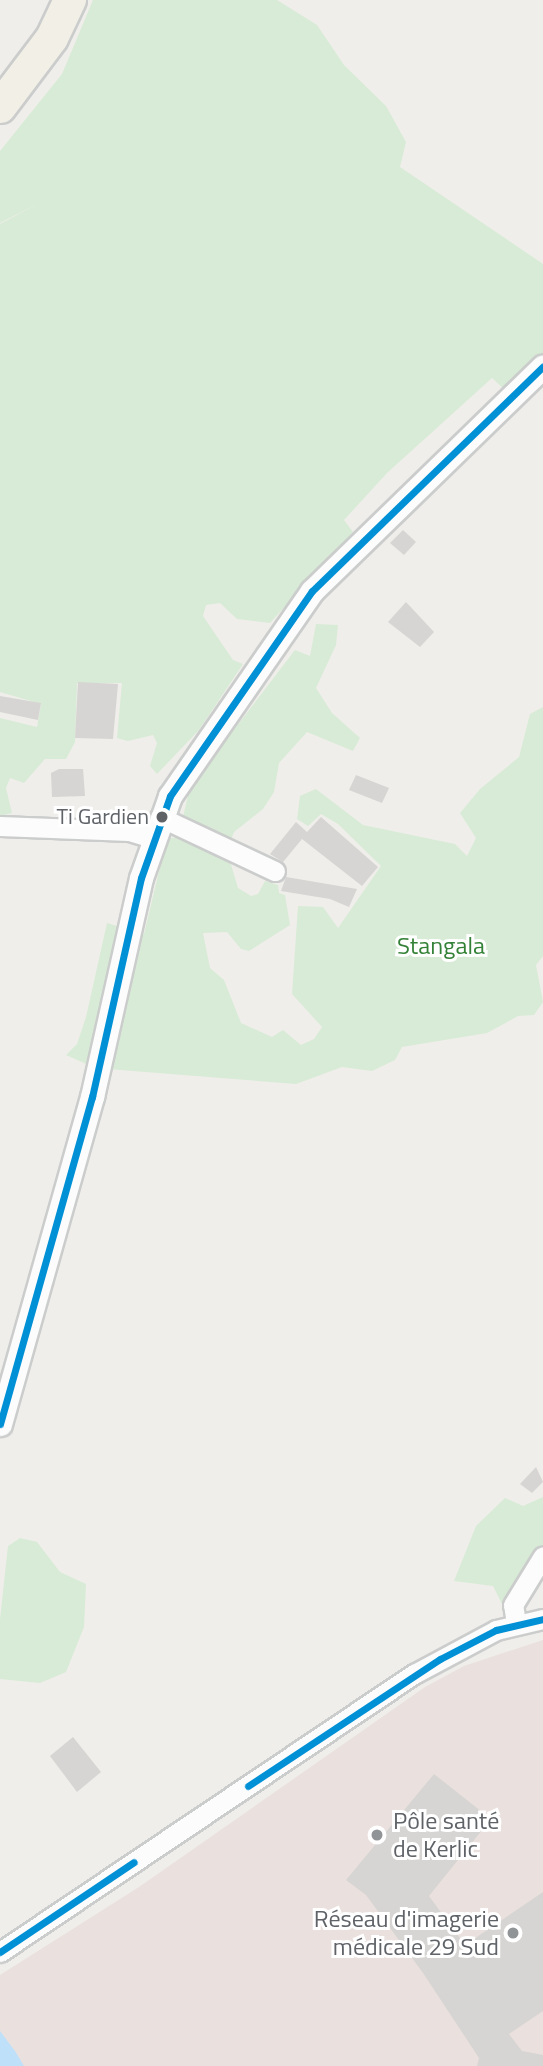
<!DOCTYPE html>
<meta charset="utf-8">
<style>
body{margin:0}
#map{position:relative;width:543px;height:2066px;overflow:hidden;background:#efeeea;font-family:"Titillium Web",sans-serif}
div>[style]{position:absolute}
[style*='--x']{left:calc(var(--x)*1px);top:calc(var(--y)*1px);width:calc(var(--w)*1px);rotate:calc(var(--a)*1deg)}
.medical>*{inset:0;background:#eae0de}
.green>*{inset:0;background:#d8ebd6}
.water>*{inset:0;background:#bfe0f9}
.building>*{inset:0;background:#d6d5d3}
.roads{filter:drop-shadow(2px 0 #cbcccc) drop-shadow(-2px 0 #cbcccc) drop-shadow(0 2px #cbcccc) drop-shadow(0 -2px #cbcccc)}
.minor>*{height:19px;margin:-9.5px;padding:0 9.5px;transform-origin:9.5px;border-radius:9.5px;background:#fdfcfc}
.tertiary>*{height:23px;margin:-11.5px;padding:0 11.5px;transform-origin:11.5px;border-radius:11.5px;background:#fdfcfc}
.trunk>*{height:32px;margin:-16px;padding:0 16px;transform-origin:16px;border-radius:16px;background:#f2f0e6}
.bus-1>*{height:7px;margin:-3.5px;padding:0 3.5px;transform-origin:3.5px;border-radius:3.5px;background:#0090d6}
.dots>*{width:19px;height:19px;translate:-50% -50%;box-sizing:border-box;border:4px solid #fff;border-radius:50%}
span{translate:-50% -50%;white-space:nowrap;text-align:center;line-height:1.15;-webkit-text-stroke:6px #fff;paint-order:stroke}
.bus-label{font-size:22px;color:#5f6368}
.right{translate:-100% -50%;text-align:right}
.park-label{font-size:24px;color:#348238}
.poi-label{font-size:24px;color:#5f6368}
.left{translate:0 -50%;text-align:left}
</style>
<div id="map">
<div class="medical">
<i style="clip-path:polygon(543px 1640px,543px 2066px,0 2066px,0 1975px,139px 1887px,425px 1687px,464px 1666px)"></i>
</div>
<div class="green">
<i style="clip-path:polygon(93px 0,277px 0,317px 25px,344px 65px,386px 106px,406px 142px,400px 167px,543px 264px,543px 355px,506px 391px,492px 378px,387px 473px,344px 520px,353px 532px,270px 623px,237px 619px,220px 603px,206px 605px,203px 616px,233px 660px,243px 664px,199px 730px,157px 774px,150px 766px,157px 743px,153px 735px,128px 741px,117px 738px,122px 683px,77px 683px,75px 742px,66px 759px,45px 759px,24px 783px,10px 778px,6px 788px,12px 813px,0 816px,0 718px,37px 727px,41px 704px,0 692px,0 224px,41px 202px,0 223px,0 151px,62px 74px)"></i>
<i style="clip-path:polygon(316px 624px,338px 625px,336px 645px,316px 688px,332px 713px,360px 738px,353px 751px,307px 732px,279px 763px,274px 792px,263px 809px,234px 832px,227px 851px,238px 888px,251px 896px,258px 894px,265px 881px,278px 885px,279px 893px,285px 895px,290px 925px,249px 951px,241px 949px,227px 932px,203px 933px,210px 968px,224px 980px,241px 1023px,272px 1037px,283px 1030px,301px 1045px,314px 1039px,322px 1027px,292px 994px,298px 906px,323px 907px,338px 928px,381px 866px,338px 824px,321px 814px,308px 826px,297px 819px,300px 796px,316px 789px,363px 825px,455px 844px,467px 856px,476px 838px,460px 813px,480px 789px,519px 757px,530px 714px,543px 707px,543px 956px,536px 965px,543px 1002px,534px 1015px,518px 1016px,487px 1033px,402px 1047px,395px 1060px,372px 1071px,342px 1067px,296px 1084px,95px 1068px,66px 1055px,77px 1044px,86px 1017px,107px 923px,144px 934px,167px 838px,178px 838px,190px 787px,295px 650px,310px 656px)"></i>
<i style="clip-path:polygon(543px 1497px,543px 1550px,504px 1608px,493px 1586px,454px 1581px,476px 1526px,505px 1498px,523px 1506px)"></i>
<i style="clip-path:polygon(20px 1538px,37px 1542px,60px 1572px,86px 1584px,84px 1627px,66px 1672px,40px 1683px,0 1679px,0 1619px,8px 1546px)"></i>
</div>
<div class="water">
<i style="clip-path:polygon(0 2031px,15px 2051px,24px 2066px,0 2066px)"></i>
</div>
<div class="building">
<i style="clip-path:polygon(403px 530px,416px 542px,404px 555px,390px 543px)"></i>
<i style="clip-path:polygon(406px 602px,434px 632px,420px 647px,388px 622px)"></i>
<i style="clip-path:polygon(78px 682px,118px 684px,113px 739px,75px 738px)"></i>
<i style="clip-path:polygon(0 696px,41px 703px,38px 720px,0 712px)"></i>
<i style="clip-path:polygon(59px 769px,83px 769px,85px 796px,52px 797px,51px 773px)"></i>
<i style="clip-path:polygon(356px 775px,389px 788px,382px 803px,349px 790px)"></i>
<i style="clip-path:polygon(321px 817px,378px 867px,362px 886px,302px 839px,283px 862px,270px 854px,296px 822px,307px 832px)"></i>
<i style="clip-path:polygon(286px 877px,357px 889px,349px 907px,330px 899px,281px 891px)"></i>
<i style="clip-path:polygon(536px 1467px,543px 1482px,532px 1493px,520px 1484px)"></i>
<i style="clip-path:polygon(73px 1737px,101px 1772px,77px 1792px,50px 1756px)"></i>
<i style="clip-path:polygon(434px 1774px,491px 1819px,429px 1896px,465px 1945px,543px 1892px,543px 2011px,509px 2034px,522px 2051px,543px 2055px,543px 2066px,477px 2066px,479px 2058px,423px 1973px,366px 1895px,346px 1880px)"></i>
</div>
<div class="roads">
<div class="minor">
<i style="--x:160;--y:817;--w:127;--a:25.2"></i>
<i style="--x:0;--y:826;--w:129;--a:2.2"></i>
<i style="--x:129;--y:831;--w:24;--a:17"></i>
<i style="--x:516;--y:1623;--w:18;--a:-99"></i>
<i style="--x:513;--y:1605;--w:57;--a:-58.5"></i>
<i style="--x:0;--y:1952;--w:499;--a:-33.9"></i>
<i style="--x:414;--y:1674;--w:93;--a:-28.2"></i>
<i style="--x:496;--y:1630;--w:48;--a:-13.2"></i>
</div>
<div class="tertiary">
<i style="--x:0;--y:1424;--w:340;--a:-74.3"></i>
<i style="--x:92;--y:1097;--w:224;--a:-77.4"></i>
<i style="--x:141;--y:878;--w:87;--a:-70.5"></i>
<i style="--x:170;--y:796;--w:249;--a:-55.3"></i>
<i style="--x:312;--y:591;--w:322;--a:-44.2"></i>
</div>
<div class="trunk">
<i style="--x:0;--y:107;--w:86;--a:-53"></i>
<i style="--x:52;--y:38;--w:42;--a:-64.7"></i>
</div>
</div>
<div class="bus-1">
<i style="--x:0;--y:1424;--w:340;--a:-74.3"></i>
<i style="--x:92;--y:1097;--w:224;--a:-77.4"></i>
<i style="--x:141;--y:878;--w:87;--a:-70.5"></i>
<i style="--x:170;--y:796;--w:249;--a:-55.3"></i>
<i style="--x:312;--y:591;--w:322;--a:-44.2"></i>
<i style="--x:248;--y:1786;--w:230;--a:-33.5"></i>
<i style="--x:440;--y:1659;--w:63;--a:-27.4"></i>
<i style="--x:496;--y:1630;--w:48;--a:-13.2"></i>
<i style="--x:0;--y:1952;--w:161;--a:-33.9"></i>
</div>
<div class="dots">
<i style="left:162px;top:817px;background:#5f6368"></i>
<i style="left:377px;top:1835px;background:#919496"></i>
<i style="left:513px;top:1933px;background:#919496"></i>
</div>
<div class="bus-label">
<span class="right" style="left:149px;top:817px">Ti Gardien</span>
</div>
<div class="park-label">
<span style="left:441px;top:946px">Stangala</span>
</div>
<div class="poi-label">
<span class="left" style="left:393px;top:1835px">Pôle santé<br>de Kerlic</span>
<span class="right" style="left:499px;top:1933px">Réseau d'imagerie<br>médicale 29 Sud</span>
</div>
</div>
